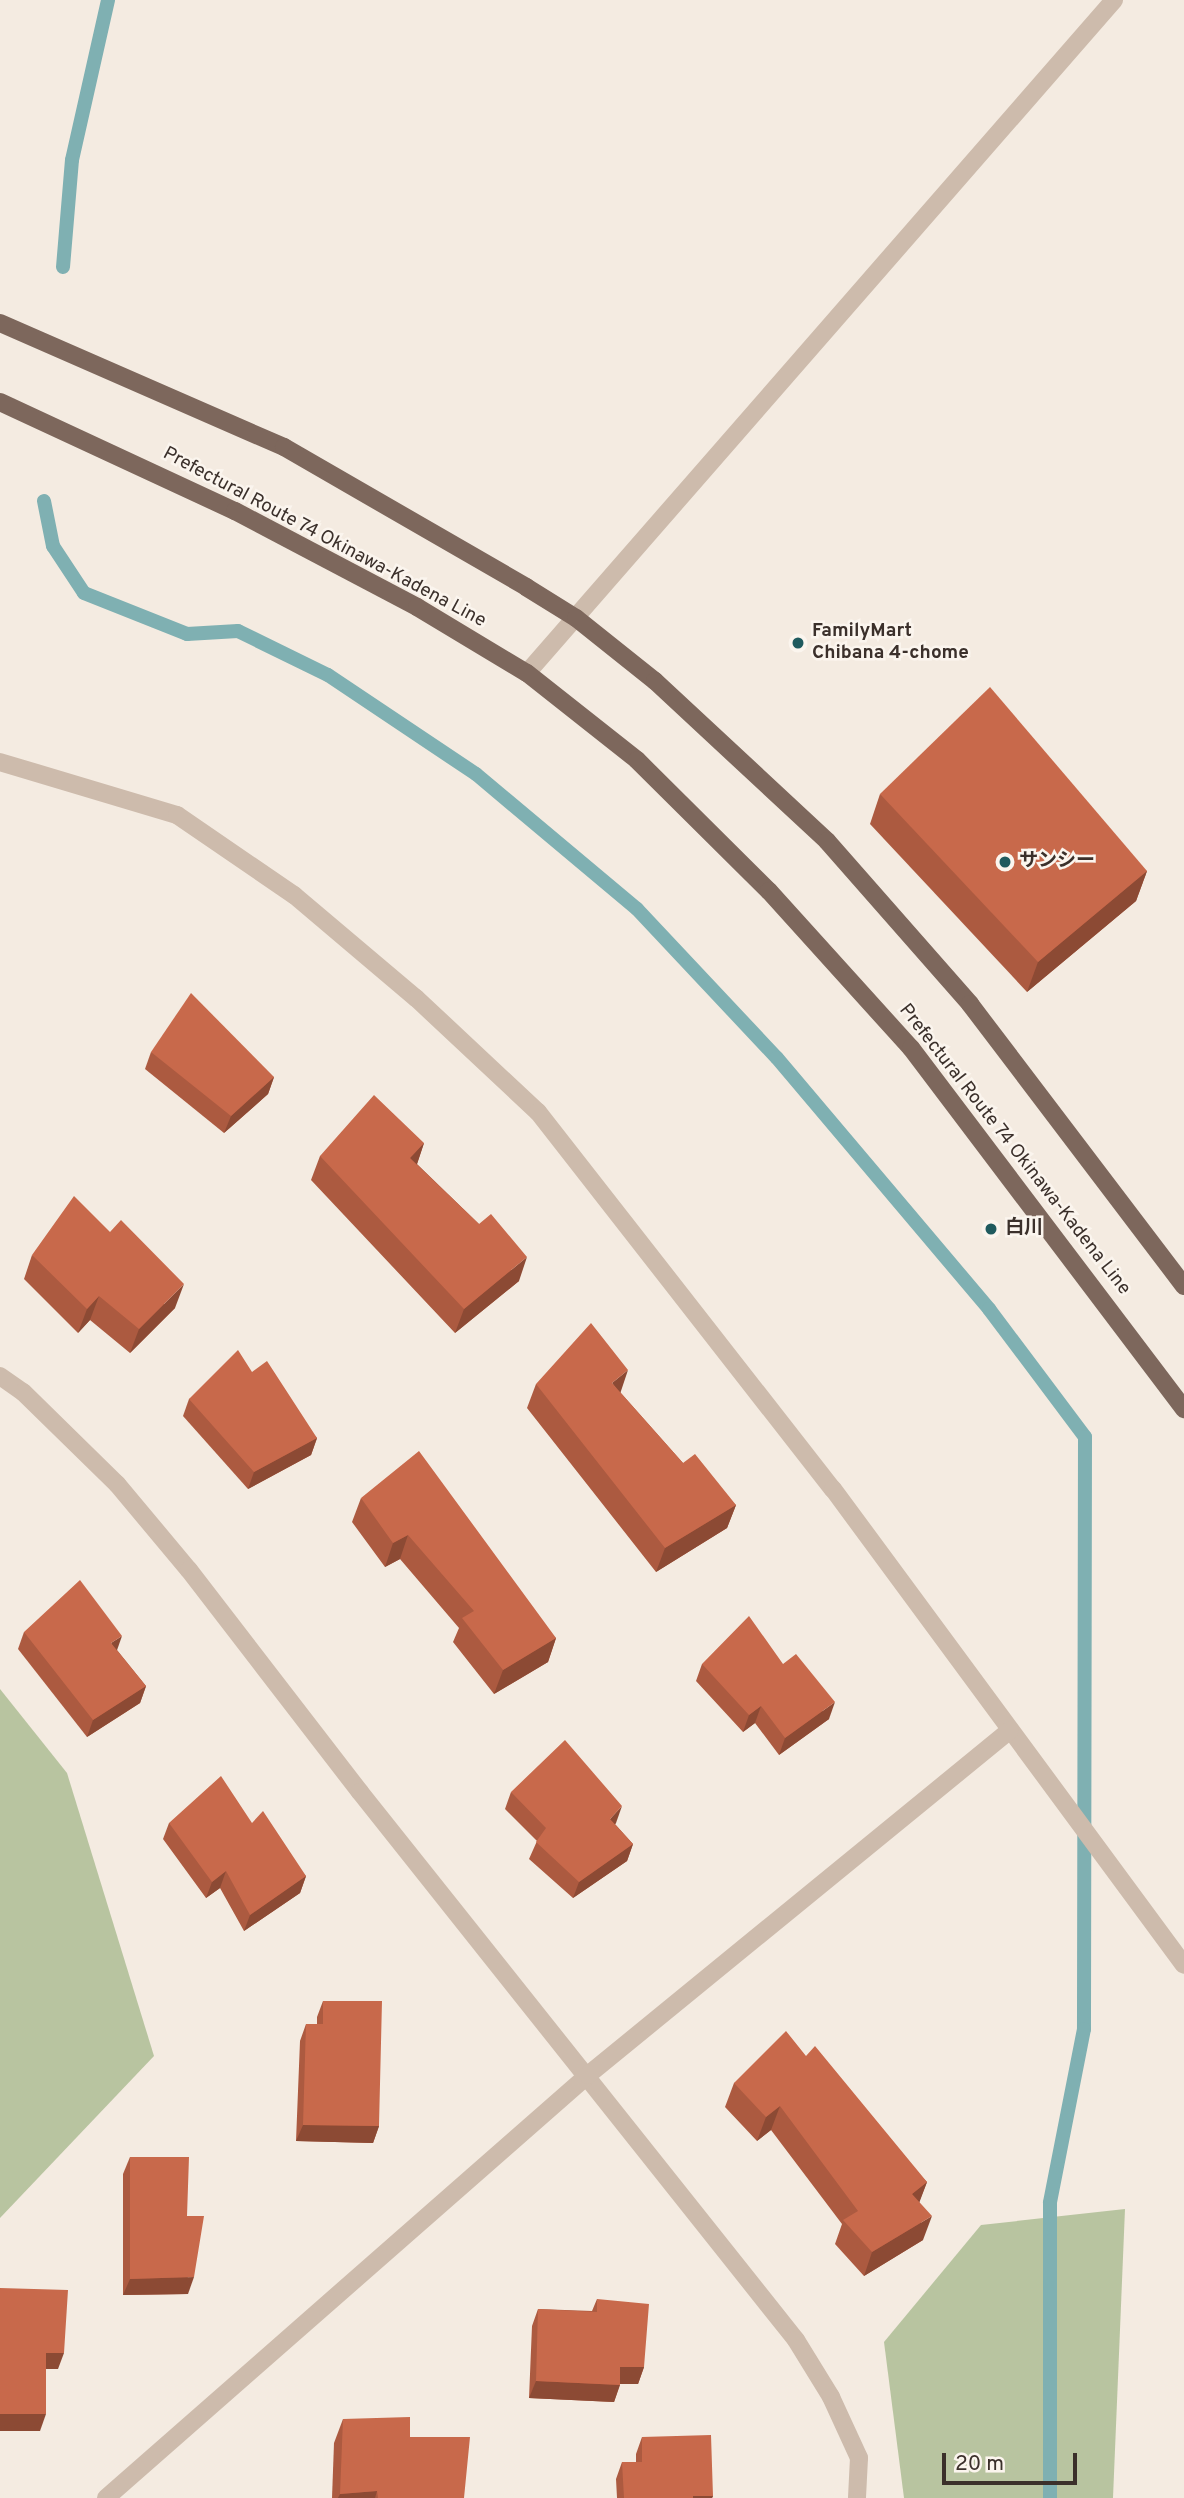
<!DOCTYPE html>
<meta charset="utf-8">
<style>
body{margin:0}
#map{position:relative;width:1184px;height:2498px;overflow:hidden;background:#f4ebe1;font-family:Overpass,"Noto Sans JP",sans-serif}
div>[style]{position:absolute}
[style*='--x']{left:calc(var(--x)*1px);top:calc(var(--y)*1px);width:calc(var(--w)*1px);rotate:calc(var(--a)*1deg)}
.green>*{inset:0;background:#b8c4a0}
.stream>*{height:14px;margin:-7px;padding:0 7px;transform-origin:7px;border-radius:7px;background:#7fb0b2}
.minor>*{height:18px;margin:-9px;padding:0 9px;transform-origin:9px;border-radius:9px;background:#cdbbac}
.major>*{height:18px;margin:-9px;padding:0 9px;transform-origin:9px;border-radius:9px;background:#7d675c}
.wall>*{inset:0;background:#ac5a40}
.shaded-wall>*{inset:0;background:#8c4a34}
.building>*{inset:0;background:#c8694b}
.dots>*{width:19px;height:19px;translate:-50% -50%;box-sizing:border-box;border:4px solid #fbf5ee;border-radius:50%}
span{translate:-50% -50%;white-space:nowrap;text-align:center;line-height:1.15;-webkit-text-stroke:5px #fbf5ee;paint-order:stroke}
.street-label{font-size:19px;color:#3b302b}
.poi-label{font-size:19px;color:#3b302b;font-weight:700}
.left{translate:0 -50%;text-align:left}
.scale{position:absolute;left:942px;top:2453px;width:135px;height:32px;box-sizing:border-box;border:4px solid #3b302b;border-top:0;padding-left:9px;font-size:21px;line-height:24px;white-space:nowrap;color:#3b302b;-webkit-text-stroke:5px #fbf5ee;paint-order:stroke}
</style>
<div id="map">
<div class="green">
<i style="clip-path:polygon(0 1689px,67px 1773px,154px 2056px,0 2218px)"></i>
<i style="clip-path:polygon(1125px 2209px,1113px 2498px,904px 2498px,884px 2342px,981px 2225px)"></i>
</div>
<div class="stream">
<i style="--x:63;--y:267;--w:107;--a:-85.2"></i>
<i style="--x:72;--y:160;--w:164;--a:-77.3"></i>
<i style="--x:44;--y:501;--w:46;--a:78.7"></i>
<i style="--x:53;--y:546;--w:56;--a:56.6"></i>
<i style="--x:84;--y:593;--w:111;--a:21.7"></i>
<i style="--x:187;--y:634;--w:51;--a:-3.4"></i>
<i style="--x:238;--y:631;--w:100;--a:26.1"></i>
<i style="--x:328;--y:675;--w:178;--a:33.8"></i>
<i style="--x:476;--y:774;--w:210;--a:40"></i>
<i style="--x:637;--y:909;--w:204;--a:46.8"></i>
<i style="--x:777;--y:1058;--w:329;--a:49.8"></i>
<i style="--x:989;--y:1309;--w:160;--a:53.1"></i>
<i style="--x:1085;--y:1437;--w:592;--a:90.1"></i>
<i style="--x:1084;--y:2029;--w:177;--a:101.1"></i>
<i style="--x:1050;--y:2203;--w:295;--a:90"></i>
</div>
<div class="minor">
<i style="--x:527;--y:673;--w:893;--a:-48.9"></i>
<i style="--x:0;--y:762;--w:185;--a:16.7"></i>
<i style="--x:177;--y:815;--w:142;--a:34.4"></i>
<i style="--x:294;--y:895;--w:160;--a:40.2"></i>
<i style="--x:416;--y:998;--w:167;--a:43.1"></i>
<i style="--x:538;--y:1112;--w:479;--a:52"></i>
<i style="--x:833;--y:1489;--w:591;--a:53.6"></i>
<i style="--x:0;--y:1376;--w:28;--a:35"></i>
<i style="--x:23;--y:1392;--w:132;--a:44.4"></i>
<i style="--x:117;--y:1484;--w:112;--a:50.1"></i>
<i style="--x:189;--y:1570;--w:280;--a:52.4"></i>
<i style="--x:360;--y:1792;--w:700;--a:51.49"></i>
<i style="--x:796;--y:2340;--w:67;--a:58.4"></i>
<i style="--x:831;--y:2397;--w:67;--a:65.3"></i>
<i style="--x:859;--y:2458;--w:40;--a:92.9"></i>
<i style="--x:106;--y:2498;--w:641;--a:-41.27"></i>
<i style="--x:588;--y:2075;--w:544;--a:-39.25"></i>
</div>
<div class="major">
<i style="--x:0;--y:323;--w:310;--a:23.6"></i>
<i style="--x:284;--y:447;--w:280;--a:30"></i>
<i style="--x:526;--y:587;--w:59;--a:31.8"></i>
<i style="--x:576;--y:618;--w:101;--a:38.6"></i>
<i style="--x:655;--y:681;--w:235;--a:42.9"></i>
<i style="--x:827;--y:841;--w:217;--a:48.7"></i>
<i style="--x:970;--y:1004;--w:354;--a:52.8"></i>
<i style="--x:0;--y:402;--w:259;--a:24.9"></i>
<i style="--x:235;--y:511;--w:206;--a:27.8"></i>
<i style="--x:417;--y:607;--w:128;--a:31"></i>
<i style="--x:527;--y:673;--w:140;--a:38.3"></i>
<i style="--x:637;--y:760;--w:186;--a:44.8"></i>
<i style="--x:769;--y:891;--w:212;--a:47.9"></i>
<i style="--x:911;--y:1048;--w:453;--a:52.9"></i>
</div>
<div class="wall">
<i style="clip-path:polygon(880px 794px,1147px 871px,1136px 901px,1027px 992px,870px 824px)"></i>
<i style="clip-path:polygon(151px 1052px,274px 1077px,268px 1094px,224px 1133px,145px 1069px)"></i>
<i style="clip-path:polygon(424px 1143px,417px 1164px,479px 1224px,519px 1281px,455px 1333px,311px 1180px,320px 1156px)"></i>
<i style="clip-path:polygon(32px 1255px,175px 1308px,130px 1353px,90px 1320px,78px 1333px,24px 1279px)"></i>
<i style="clip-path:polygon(252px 1372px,317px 1438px,311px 1455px,248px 1489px,183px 1416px,189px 1399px)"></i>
<i style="clip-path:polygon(536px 1384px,620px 1392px,683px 1463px,736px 1505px,727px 1528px,656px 1572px,527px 1408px)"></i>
<i style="clip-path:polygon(361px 1498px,556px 1638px,548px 1662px,494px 1694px,453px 1642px,459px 1628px,400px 1559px,385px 1567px,352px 1522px)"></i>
<i style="clip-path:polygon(24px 1632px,117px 1650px,146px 1686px,140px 1703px,87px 1737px,18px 1649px)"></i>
<i style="clip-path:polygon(702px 1664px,783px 1664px,829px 1719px,779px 1755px,755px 1723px,743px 1732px,696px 1681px)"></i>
<i style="clip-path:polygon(511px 1792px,616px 1823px,615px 1824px,633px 1844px,627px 1861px,573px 1898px,529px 1859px,537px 1841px,505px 1809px)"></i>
<i style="clip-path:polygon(169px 1823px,252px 1823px,306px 1876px,300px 1893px,244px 1931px,220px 1888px,206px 1898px,163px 1839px)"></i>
<i style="clip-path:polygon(323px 2001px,379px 2126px,373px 2143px,296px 2141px,300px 2041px,306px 2024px,317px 2024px,317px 2017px)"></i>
<i style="clip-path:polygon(806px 2056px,927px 2182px,919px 2202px,923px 2240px,864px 2276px,835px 2244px,842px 2224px,771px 2130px,757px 2141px,725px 2107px,734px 2083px)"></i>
<i style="clip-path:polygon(130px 2157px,187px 2216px,188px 2294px,123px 2295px,123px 2174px)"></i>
<i style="clip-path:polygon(597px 2299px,644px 2367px,638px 2384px,620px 2384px,614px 2402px,529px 2398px,532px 2326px,538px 2309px,592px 2311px)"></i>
<i style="clip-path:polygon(343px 2419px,410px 2437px,464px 2498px,332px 2498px,334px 2443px)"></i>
<i style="clip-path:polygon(642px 2437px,713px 2496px,712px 2498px,617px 2498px,616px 2479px,622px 2462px,636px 2462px,636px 2454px)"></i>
</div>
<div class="shaded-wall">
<i style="clip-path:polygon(1147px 871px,1136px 901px,1027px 992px,1038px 962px)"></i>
<i style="clip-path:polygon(274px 1077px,268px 1094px,224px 1133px,231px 1116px)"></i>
<i style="clip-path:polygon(424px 1143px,416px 1167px,410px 1158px)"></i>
<i style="clip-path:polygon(527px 1257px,519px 1281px,455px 1333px,464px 1309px)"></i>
<i style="clip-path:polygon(184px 1284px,175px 1308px,130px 1353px,139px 1329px)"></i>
<i style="clip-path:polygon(99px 1296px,90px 1320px,78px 1333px,87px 1309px)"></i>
<i style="clip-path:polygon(628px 1370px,620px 1394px,612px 1383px)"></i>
<i style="clip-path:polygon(317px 1438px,311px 1455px,248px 1489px,254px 1472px)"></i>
<i style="clip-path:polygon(736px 1505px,727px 1528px,656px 1572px,665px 1548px)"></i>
<i style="clip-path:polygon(408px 1535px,400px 1559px,385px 1567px,393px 1543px)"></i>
<i style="clip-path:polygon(122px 1636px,116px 1653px,111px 1643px)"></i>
<i style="clip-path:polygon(556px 1638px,548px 1662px,494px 1694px,503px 1670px)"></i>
<i style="clip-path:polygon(146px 1686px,140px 1703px,87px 1737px,93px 1720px)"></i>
<i style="clip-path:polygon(835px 1702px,829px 1719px,779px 1755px,785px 1738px)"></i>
<i style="clip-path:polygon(761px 1706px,755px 1723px,743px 1732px,749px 1715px)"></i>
<i style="clip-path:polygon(622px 1806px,616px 1823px,604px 1836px,610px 1819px)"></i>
<i style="clip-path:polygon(633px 1844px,627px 1861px,573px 1898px,579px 1882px)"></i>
<i style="clip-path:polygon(226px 1871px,220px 1888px,206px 1898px,212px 1882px)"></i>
<i style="clip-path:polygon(306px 1876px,300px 1893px,244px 1931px,250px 1915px)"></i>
<i style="clip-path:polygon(780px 2106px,771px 2130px,757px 2141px,766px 2117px)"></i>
<i style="clip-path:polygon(303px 2125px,379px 2126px,373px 2143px,296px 2141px)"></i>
<i style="clip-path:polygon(927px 2182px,918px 2206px,912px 2194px)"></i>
<i style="clip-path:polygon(932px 2216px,923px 2240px,864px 2276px,872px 2252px)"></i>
<i style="clip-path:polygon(194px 2277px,188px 2294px,123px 2295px,130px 2279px)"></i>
<i style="clip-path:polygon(46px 2353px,64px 2353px,58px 2369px,40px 2369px)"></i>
<i style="clip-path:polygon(620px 2367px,644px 2367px,638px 2384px,614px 2384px)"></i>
<i style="clip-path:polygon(536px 2381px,620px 2385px,614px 2402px,529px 2398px)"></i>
<i style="clip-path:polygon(0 2414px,46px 2414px,40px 2431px,0 2431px)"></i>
<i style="clip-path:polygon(377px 2491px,375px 2498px,338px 2498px,340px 2494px)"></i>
<i style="clip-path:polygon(693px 2496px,713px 2496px,712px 2498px,692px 2498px)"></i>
</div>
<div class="building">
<i style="clip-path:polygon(990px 687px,1147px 871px,1038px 962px,880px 794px)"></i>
<i style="clip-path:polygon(191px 993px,274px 1077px,231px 1116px,151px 1052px)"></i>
<i style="clip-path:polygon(374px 1095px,424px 1143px,410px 1158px,479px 1224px,491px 1214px,527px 1257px,464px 1309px,320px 1156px)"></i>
<i style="clip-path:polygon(74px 1196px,110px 1232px,121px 1220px,184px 1284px,139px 1329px,99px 1296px,87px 1309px,32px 1255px)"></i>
<i style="clip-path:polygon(591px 1323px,628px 1370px,612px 1383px,683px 1463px,695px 1454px,736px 1505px,665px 1548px,536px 1384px)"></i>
<i style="clip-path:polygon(238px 1350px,252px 1372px,267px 1361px,317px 1438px,254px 1472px,189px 1399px)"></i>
<i style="clip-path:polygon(419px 1451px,556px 1638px,503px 1670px,462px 1618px,474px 1611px,408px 1535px,393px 1543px,361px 1498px)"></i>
<i style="clip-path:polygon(80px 1580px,122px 1636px,111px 1643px,146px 1686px,93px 1720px,24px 1632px)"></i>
<i style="clip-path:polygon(749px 1616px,783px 1664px,796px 1654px,835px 1702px,785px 1738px,761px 1706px,749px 1715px,702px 1664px)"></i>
<i style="clip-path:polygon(565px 1740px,622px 1806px,610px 1819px,633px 1844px,579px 1882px,536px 1842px,546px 1828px,511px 1792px)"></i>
<i style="clip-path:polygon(221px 1776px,252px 1823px,263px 1811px,306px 1876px,250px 1915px,226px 1871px,212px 1882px,169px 1823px)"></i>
<i style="clip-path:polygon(323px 2001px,382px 2001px,379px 2126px,303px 2125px,306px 2024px,323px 2024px)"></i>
<i style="clip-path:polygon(786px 2031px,806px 2056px,815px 2046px,927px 2182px,912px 2194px,932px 2216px,872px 2252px,843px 2220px,858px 2211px,780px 2106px,766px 2117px,734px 2083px)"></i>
<i style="clip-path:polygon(130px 2157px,189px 2157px,187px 2216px,204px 2216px,194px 2277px,130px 2279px)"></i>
<i style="clip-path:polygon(0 2288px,68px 2290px,64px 2353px,46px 2353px,46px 2414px,0 2414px)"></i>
<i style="clip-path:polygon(597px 2299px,649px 2304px,644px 2367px,620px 2367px,620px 2385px,536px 2381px,538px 2309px,597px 2312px)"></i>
<i style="clip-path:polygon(410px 2417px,410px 2437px,470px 2437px,464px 2498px,378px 2498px,377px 2491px,340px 2494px,343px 2419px)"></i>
<i style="clip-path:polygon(711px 2435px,713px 2496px,693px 2496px,693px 2498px,624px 2498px,622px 2462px,642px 2462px,642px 2437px)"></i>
</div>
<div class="dots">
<i style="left:798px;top:643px;background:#1f5a5e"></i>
<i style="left:1005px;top:862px;background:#1f5a5e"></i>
<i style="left:991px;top:1229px;background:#1f5a5e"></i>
</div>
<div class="street-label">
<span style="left:324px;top:538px;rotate:28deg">Prefectural Route 74 Okinawa-Kadena Line</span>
<span style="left:1014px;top:1150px;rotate:52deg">Prefectural Route 74 Okinawa-Kadena Line</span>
</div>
<div class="poi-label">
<span class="left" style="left:812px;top:643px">FamilyMart<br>Chibana 4-chome</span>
<span class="left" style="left:1019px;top:862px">サンシー</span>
<span class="left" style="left:1005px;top:1229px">白川</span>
</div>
<div class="scale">20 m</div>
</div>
